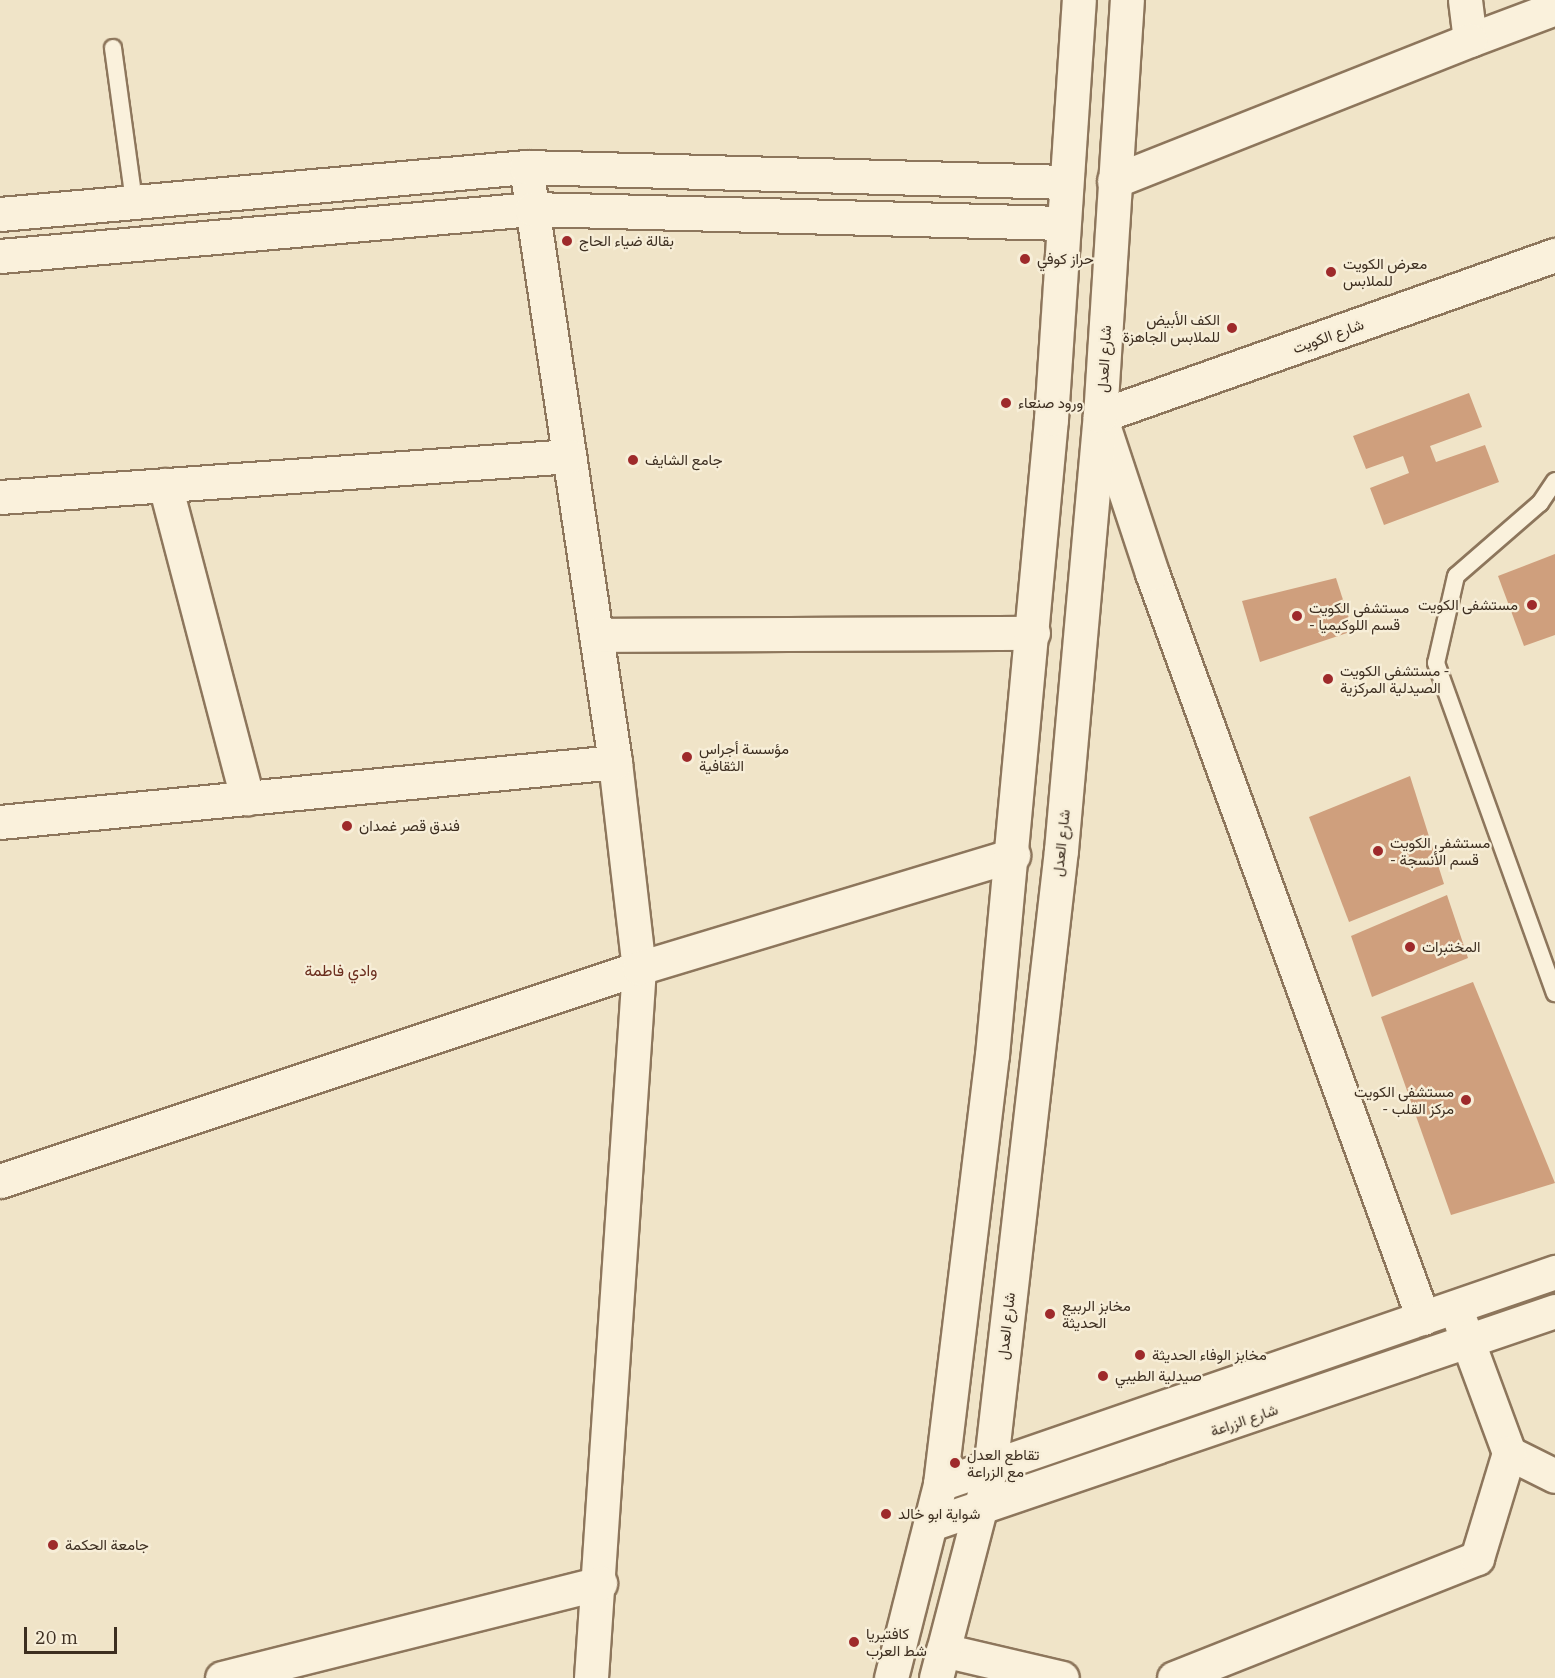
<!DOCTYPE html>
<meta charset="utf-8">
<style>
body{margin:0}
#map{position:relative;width:1555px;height:1678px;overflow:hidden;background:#f0e4c8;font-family:"IBM Plex Serif",Vazirmatn,serif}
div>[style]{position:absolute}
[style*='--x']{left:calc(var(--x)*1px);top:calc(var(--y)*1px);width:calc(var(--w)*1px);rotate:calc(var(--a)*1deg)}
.building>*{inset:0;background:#cf9f7d}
.roads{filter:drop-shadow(2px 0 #8d765c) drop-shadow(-2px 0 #8d765c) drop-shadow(0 2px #8d765c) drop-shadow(0 -2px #8d765c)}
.service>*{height:16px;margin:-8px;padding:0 8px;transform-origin:8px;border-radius:8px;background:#faf1dc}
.minor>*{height:33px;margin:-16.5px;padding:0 16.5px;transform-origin:16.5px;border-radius:16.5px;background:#faf1dc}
.tertiary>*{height:33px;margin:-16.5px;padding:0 16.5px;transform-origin:16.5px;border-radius:16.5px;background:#faf1dc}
.dots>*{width:16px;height:16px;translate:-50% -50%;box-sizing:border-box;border:3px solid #f7eed8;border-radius:50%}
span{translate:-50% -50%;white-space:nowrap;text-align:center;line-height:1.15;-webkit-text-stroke:4.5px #f7eed8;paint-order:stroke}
.poi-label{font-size:15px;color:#3d2e20}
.left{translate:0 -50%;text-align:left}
.right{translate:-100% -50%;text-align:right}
.street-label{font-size:15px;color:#3d2e20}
.neighbourhood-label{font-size:16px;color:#6b2e1e}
.scale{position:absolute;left:24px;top:1627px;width:93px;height:27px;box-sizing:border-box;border:3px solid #3d2e20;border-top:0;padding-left:8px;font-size:18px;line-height:21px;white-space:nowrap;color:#3d2e20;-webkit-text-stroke:4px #f7eed8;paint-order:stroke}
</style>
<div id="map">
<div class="building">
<i style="clip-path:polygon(1469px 393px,1482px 427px,1430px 446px,1436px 462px,1485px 445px,1499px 482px,1384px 525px,1370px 488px,1409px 473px,1403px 456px,1366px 469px,1353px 436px)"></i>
<i style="clip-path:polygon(1555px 554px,1555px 635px,1524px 646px,1498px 576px)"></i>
<i style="clip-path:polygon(1336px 578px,1353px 631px,1260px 662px,1242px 601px)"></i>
<i style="clip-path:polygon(1410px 776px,1444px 884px,1349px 922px,1309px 817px)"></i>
<i style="clip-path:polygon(1447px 895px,1468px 958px,1372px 997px,1351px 936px)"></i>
<i style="clip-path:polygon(1473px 982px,1555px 1183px,1451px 1215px,1381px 1017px)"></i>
</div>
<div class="roads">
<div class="service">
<i style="--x:113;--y:48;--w:155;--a:82.2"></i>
<i style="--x:1555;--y:481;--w:27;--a:124"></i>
<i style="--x:1540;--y:503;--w:111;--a:139"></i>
<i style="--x:1456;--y:576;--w:89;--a:102.9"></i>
<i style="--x:1436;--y:663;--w:351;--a:70.2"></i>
</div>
<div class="minor">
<i style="--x:1465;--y:0;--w:40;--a:82.9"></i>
<i style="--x:1470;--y:40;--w:91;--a:-20.6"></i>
<i style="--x:526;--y:167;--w:602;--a:81.49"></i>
<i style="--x:615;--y:762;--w:207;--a:83.4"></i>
<i style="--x:639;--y:968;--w:712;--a:93.87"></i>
<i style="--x:1114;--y:181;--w:383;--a:-21.6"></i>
<i style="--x:165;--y:485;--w:324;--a:75.3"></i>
<i style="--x:0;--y:497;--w:571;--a:-4.11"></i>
<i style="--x:596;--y:635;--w:437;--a:-0.3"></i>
<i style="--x:0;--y:822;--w:618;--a:-5.57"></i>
<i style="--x:0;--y:1181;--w:674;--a:-18.43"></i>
<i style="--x:639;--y:968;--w:391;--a:-16.8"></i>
<i style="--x:1423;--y:1318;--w:793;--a:-109.99"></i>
<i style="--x:1152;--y:573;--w:165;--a:-108.3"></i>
<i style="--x:1100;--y:416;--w:483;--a:-19.5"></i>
<i style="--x:1461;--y:1323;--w:139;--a:69.7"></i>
<i style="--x:1509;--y:1453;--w:51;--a:26.6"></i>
<i style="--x:940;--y:1484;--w:651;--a:-19.02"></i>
<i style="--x:931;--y:1524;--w:659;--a:-18.85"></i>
<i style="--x:943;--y:1650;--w:122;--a:13.2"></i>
<i style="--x:222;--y:1678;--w:390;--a:-14.1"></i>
<i style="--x:1174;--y:1678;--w:326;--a:-21.6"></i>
<i style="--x:1477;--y:1558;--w:110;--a:-73.1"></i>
</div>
<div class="tertiary">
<i style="--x:0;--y:214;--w:528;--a:-5.11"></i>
<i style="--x:526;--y:167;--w:539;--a:1.59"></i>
<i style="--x:0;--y:256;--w:534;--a:-5.05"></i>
<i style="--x:532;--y:209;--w:531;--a:1.51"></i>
<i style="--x:891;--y:1678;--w:200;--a:-75.8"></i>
<i style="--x:940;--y:1484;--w:432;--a:-83.1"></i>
<i style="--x:992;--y:1055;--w:639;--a:-84.7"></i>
<i style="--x:1051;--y:419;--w:420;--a:-86.2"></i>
<i style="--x:936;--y:1678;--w:215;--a:-75.4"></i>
<i style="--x:990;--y:1470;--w:624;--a:-83.47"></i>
<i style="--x:1061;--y:850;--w:436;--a:-84.9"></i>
<i style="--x:1100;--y:416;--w:417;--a:-86.3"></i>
</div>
</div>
<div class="dots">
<i style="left:567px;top:241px;background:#9e2a2b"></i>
<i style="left:1025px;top:259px;background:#9e2a2b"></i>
<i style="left:1331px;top:272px;background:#9e2a2b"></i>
<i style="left:1232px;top:328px;background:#9e2a2b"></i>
<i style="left:1006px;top:403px;background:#9e2a2b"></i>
<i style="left:633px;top:460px;background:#9e2a2b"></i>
<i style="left:1532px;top:605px;background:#9e2a2b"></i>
<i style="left:1297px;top:616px;background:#9e2a2b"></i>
<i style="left:1328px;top:679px;background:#9e2a2b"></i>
<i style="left:687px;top:757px;background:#9e2a2b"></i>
<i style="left:347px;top:826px;background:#9e2a2b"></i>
<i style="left:1378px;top:851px;background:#9e2a2b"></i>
<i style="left:1410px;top:947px;background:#9e2a2b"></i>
<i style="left:1466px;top:1100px;background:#9e2a2b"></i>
<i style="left:1050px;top:1314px;background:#9e2a2b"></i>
<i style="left:1140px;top:1355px;background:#9e2a2b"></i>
<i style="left:1103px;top:1376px;background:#9e2a2b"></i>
<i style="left:955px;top:1463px;background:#9e2a2b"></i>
<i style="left:886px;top:1514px;background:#9e2a2b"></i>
<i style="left:53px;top:1545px;background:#9e2a2b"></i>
<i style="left:854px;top:1642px;background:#9e2a2b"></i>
</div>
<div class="poi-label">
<span class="left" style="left:579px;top:241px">بقالة ضياء الحاج</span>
<span class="left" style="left:1037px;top:259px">حراز كوفي</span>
<span class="left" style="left:1343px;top:272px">معرض الكويت<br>للملابس</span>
<span class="right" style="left:1220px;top:328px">الكف الأبيض<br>للملابس الجاهزة</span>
<span class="left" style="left:1018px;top:403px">ورود صنعاء</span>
<span class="left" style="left:645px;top:460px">جامع الشايف</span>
<span class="right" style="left:1518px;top:605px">مستشفى الكويت</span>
<span class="left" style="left:1309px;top:616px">مستشفى الكويت<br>- قسم اللوكيميا</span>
<span class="left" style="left:1340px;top:679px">مستشفى الكويت -<br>الصيدلية المركزية</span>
<span class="left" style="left:699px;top:757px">مؤسسة أجراس<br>الثقافية</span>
<span class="left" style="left:359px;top:826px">فندق قصر غمدان</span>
<span class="left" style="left:1390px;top:851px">مستشفى الكويت<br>- قسم الأنسجة</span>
<span class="left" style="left:1422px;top:947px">المختبرات</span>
<span class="right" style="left:1454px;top:1100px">مستشفى الكويت<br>- مركز القلب</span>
<span class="left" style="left:1062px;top:1314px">مخابز الربيع<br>الحديثة</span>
<span class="left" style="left:1152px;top:1355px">مخابز الوفاء الحديثة</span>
<span class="left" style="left:1115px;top:1376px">صيدلية الطيبي</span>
<span class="left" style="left:967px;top:1463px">تقاطع العدل<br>مع الزراعة</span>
<span class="left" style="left:898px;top:1514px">شواية ابو خالد</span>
<span class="left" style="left:65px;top:1545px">جامعة الحكمة</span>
<span class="left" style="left:866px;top:1642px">كافتيريا<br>شط العرب</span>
</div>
<div class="street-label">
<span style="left:1328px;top:336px;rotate:-20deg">شارع الكويت</span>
<span style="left:1104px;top:359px;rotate:-87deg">شارع العدل</span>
<span style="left:1061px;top:843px;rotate:-84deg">شارع العدل</span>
<span style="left:1006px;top:1326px;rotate:-84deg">شارع العدل</span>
<span style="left:1244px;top:1420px;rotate:-19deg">شارع الزراعة</span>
</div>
<div class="neighbourhood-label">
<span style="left:341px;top:970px">وادي فاطمة</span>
</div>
<div class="scale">20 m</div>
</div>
